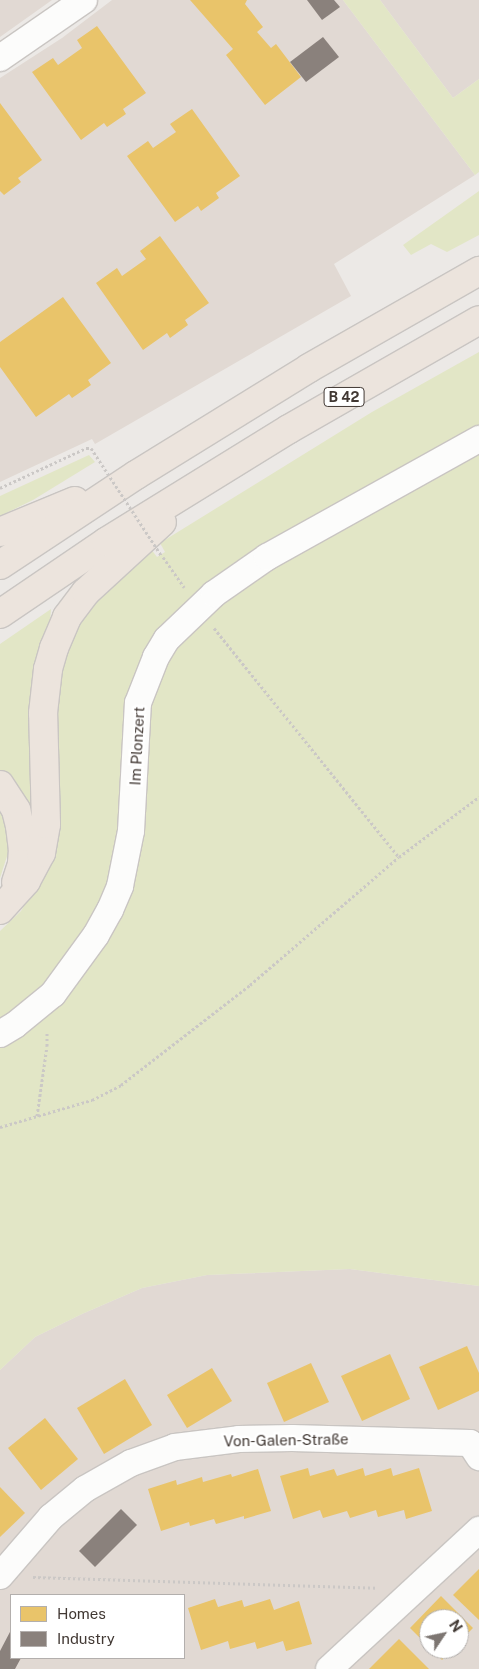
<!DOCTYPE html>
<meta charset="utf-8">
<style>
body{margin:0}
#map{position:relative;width:479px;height:1669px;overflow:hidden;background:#ece9e6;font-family:"Public Sans",sans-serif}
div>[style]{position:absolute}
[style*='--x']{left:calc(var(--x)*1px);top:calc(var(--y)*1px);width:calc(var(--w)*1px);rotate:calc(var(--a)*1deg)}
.residential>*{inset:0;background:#e1d9d3}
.green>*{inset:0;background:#e2e6c6}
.homes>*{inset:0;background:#e9c46a}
.industry>*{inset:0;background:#8a817c}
.path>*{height:3px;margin-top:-1.5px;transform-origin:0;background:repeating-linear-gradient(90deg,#cbc8c6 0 2.5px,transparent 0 5px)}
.roads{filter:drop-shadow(1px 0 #c9c5c2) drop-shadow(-1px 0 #c9c5c2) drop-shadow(0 1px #c9c5c2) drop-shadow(0 -1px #c9c5c2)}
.minor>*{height:26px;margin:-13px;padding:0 13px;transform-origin:13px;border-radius:13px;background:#fcfcfb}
.trunk>*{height:28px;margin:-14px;padding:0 14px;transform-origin:14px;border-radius:14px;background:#ece4dd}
.path-bridge>*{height:3px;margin-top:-1.5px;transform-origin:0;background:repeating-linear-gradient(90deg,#cbc8c6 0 2.5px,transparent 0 5px)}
span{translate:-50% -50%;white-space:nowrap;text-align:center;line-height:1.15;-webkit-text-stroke:5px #fff;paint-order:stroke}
.shield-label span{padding:1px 4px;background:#fff;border:1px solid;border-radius:4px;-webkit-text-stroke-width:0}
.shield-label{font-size:14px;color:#413833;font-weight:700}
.street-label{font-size:15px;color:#413833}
.legend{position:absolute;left:10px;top:1594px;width:175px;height:65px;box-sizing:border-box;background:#fff;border:1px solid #b3afad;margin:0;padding:6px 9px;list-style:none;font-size:15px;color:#413833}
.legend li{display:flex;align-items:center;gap:10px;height:25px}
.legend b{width:25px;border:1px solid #b3afad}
.north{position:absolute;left:419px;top:1609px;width:50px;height:50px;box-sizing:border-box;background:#fff;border:1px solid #b3afad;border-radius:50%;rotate:56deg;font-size:14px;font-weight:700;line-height:20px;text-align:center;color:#413833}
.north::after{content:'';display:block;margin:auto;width:18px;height:22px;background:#7d7672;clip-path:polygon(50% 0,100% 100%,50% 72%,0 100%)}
</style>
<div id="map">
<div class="residential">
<i style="clip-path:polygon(0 0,52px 0,0 37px)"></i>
<i style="clip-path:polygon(112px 0,343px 0,475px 175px,334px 264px,351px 296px,95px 444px,92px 439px,0 482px,0 78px,62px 38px)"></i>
<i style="clip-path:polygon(380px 0,479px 0,479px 79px,453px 98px)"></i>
<i style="clip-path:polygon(evenodd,350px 1269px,479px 1286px,479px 1669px,0 1669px,0 1370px,35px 1337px,82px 1314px,142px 1288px,207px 1275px,350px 1269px,11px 1595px,184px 1595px,184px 1658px,11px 1658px,11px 1595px,350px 1269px,429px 1619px,459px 1619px,459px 1649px,429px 1649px,429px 1619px)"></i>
</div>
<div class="green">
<i style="clip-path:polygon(343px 0,380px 0,453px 98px,479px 79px,479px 172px,475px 175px)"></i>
<i style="clip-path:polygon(479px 191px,479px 235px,447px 252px,431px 244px,411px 255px,403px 245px)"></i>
<i style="clip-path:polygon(479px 352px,479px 1286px,350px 1269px,207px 1275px,142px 1288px,82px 1314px,35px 1337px,0 1370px,0 931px,21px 911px,46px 870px,57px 676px,85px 608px,151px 549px,157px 557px,165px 552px,160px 543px,372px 412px)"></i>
<i style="clip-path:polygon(89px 455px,95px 462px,33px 500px,0 516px,0 496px)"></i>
<i style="clip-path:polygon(51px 609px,36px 807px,30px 816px,16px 787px,0 770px,0 644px)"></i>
<i style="clip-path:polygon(0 805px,8px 831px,9px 850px,0 878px)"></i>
</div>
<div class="homes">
<i style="clip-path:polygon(190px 0,247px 0,245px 4px,263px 27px,257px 32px,271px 48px,276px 44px,301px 77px,265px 105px,226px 55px,233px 49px)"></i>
<i style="clip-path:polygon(97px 26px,146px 93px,123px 109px,126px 114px,107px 127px,104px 123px,81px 140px,32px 72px,53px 58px,58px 65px,82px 48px,77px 40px)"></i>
<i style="clip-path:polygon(0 103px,42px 160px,18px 178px,21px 182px,4px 195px,0 191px)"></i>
<i style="clip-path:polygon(192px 109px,240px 176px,216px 193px,219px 198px,201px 211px,198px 206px,175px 222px,127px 156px,148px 141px,153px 148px,176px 132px,170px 124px)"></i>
<i style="clip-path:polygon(160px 236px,209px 303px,185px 320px,188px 325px,170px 338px,167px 333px,143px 350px,96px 283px,117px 268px,122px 276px,146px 259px,140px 251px)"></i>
<i style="clip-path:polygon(63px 297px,111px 363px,88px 380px,91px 385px,72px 398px,69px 394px,36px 417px,0 367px,0 342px)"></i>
<i style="clip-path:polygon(467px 1346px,479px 1373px,479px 1391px,438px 1410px,419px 1367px)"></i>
<i style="clip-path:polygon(390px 1354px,410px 1399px,362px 1421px,341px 1376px)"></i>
<i style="clip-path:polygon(311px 1363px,329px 1402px,284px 1422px,267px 1383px)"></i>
<i style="clip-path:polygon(212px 1368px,232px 1401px,187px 1428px,167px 1395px)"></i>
<i style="clip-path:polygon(125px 1379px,152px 1425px,104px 1454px,77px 1408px)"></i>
<i style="clip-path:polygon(45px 1418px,78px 1459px,41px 1490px,8px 1448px)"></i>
<i style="clip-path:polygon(308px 1468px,310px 1476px,334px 1469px,337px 1476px,363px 1468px,365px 1476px,391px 1468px,393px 1476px,419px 1468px,432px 1511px,406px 1519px,404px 1510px,378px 1517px,376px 1510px,350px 1518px,347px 1511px,323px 1518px,320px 1510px,293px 1519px,280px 1476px)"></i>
<i style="clip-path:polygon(258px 1469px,271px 1511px,244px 1519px,244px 1516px,216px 1524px,214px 1519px,190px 1526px,189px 1522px,161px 1531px,148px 1489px,176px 1480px,177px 1485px,202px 1477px,203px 1482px,231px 1474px,232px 1477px)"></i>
<i style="clip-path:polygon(0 1487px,25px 1513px,0 1537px)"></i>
<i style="clip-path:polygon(479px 1569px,479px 1620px,453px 1595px)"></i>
<i style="clip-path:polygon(441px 1596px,473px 1628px,459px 1642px,459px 1619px,429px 1619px,429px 1647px,410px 1628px)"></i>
<i style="clip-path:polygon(215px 1599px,218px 1607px,242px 1600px,244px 1607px,270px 1599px,274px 1610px,299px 1601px,312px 1644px,286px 1651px,283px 1641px,257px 1649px,255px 1642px,230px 1649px,228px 1641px,201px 1650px,188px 1608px)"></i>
<i style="clip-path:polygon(399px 1639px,429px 1669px,369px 1669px)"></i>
<i style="clip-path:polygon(431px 1649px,453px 1649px,442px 1660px)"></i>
</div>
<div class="industry">
<i style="clip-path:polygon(307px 0,334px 0,340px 7px,322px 20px)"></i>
<i style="clip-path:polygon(323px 37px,339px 57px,306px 82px,290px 62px)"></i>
<i style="clip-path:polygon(121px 1509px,137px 1525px,95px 1567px,79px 1551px)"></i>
<i style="clip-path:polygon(11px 1630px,11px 1658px,21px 1658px,15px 1669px,0 1669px,0 1651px)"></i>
</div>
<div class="path">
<i style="--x:163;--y:557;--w:37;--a:55"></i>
<i style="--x:214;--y:628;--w:294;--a:51.1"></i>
<i style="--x:37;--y:1116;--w:71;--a:-81.9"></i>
<i style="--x:47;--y:1046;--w:14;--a:-90"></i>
<i style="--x:0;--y:1127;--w:96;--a:-16.4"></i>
<i style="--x:92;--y:1100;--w:33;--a:-27"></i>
<i style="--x:121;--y:1085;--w:163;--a:-37.8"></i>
<i style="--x:250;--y:985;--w:196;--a:-40.7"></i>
<i style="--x:399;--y:857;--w:100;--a:-36.9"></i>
<i style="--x:33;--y:1577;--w:344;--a:1.8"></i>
</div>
<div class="roads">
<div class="minor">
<i style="--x:0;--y:58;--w:102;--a:-34.6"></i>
<i style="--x:0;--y:1034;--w:17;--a:-31"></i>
<i style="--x:15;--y:1025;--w:49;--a:-39.2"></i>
<i style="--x:53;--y:994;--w:73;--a:-53.9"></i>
<i style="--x:96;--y:935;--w:29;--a:-61"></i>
<i style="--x:110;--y:910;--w:26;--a:-67"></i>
<i style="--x:120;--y:886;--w:56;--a:-78.7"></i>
<i style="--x:131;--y:831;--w:128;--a:-86.9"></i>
<i style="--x:138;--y:703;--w:49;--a:-68.6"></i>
<i style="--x:156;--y:657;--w:21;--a:-59"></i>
<i style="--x:167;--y:639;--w:65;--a:-43.8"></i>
<i style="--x:214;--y:594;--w:65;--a:-34.9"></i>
<i style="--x:267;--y:557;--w:243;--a:-29.1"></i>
<i style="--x:0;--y:1576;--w:78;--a:-49.2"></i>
<i style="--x:51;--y:1517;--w:44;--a:-39.5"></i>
<i style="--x:85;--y:1489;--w:53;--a:-29.5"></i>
<i style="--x:131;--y:1463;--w:47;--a:-20"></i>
<i style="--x:175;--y:1447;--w:64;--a:-7.1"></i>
<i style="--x:239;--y:1439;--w:53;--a:-1.1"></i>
<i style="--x:292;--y:1438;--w:178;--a:1.6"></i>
<i style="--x:470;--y:1443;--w:17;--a:57"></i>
<i style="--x:329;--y:1669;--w:205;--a:-42.8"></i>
</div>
<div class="trunk">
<i style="--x:0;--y:532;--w:81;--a:-22.5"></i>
<i style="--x:0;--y:565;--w:163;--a:-33.5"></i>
<i style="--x:136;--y:475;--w:203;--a:-31.7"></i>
<i style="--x:309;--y:368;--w:196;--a:-29.7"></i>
<i style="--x:0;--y:614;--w:128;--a:-34.2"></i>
<i style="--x:106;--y:542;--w:215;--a:-31.7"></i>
<i style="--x:289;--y:429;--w:219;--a:-29.8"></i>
<i style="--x:0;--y:785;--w:30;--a:57"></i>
<i style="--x:16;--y:810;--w:16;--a:76"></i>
<i style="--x:20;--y:826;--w:23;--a:83"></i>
<i style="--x:23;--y:849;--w:15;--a:94"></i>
<i style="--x:22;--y:864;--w:19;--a:108"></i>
<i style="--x:0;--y:910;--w:39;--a:-48"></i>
<i style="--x:26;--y:881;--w:32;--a:-62"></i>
<i style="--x:41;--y:853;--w:29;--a:-80"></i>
<i style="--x:46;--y:824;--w:111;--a:-91.5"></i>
<i style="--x:43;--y:713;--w:44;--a:-83.5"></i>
<i style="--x:48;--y:669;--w:22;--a:-74"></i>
<i style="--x:54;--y:648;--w:34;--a:-67"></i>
<i style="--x:67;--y:617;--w:31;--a:-53"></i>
<i style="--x:86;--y:592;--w:103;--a:-42.6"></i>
</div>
</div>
<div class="path-bridge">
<i style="--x:0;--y:488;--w:95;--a:-24.9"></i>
<i style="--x:86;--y:448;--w:5;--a:0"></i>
<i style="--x:91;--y:448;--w:128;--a:56.8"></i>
</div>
<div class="shield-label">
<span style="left:344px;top:397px">B 42</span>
</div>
<div class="street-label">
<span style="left:137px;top:746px;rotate:-87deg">Im Plonzert</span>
<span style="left:286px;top:1440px;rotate:-1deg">Von-Galen-Straße</span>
</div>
<ul class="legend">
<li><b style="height:14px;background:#e9c46a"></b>Homes</li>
<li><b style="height:14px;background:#8a817c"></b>Industry</li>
</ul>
<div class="north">N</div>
</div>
